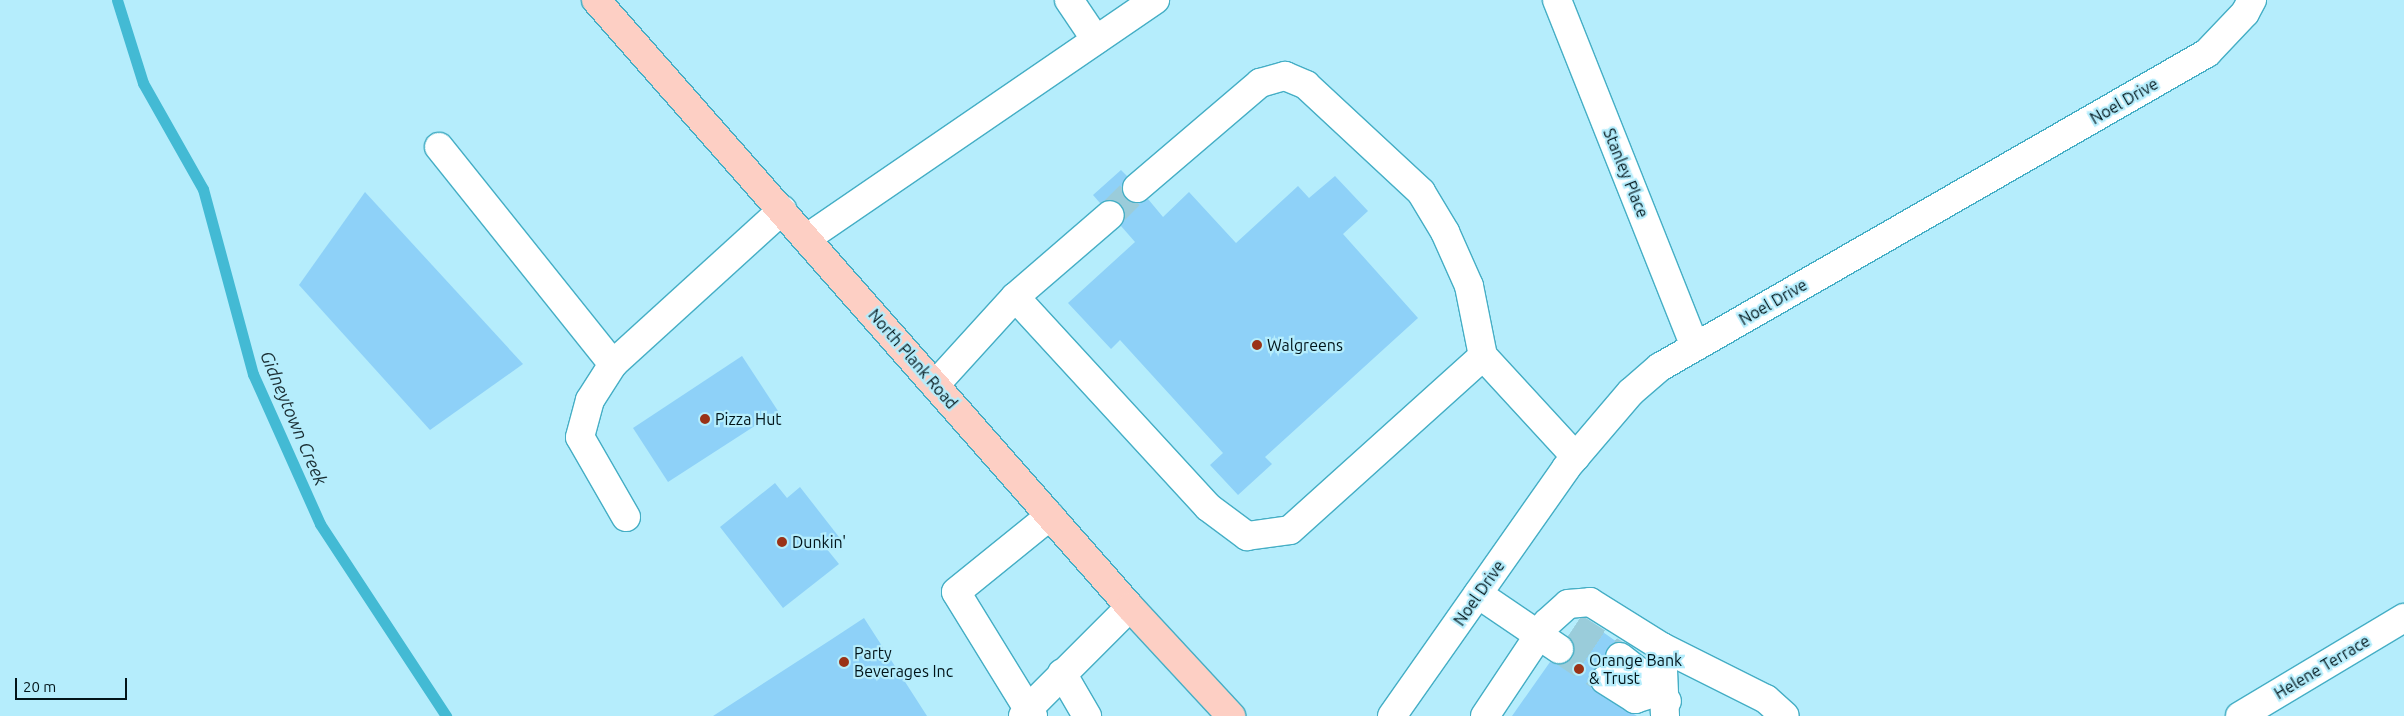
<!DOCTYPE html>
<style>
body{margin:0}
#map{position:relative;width:2404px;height:716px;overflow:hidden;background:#b5edfc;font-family:Ubuntu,sans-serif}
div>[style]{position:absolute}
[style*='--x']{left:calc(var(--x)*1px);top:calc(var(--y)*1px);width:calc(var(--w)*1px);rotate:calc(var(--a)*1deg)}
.stream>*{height:11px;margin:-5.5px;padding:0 5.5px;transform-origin:5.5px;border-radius:5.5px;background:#43bad4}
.building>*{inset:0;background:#8ed1f8}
.minor-tunnel>*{height:28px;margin-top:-14px;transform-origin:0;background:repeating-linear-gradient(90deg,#9accda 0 28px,transparent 0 42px)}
.roads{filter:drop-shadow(1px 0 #45aec5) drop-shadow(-1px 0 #45aec5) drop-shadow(0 1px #45aec5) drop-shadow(0 -1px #45aec5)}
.minor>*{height:28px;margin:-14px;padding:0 14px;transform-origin:14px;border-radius:14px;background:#fff}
.major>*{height:28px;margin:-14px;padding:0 14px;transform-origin:14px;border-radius:14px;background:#fdcfc4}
.dots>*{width:14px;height:14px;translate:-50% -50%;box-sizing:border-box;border:2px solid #b5edfc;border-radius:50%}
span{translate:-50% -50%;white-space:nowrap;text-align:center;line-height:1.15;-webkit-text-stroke:4.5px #b5edfc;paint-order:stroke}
.street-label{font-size:16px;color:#011419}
.poi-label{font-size:16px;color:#011419}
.left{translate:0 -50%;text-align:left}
.water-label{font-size:18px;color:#1a2e33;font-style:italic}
.scale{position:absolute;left:15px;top:678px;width:112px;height:22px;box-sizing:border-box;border:2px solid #011419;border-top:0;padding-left:6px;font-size:15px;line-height:18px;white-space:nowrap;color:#011419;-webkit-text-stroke:4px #b5edfc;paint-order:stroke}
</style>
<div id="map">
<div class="stream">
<i style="--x:117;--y:0;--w:87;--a:72.6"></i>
<i style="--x:143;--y:83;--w:122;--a:60.5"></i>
<i style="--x:203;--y:189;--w:192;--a:74.9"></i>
<i style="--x:253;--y:374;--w:164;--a:65.9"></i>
<i style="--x:320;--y:524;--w:230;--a:56.7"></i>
</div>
<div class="building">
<i style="clip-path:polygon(1121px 170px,1127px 176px,1122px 191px,1131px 202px,1148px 199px,1163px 217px,1189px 192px,1236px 243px,1298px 186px,1309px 198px,1335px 176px,1368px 211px,1343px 234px,1418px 318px,1265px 457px,1272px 464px,1238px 495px,1210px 465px,1223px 453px,1120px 340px,1111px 349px,1068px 303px,1135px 242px,1121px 226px,1125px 213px,1121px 204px,1108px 200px,1100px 203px,1093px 195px)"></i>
<i style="clip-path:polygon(365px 192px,523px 364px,430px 430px,299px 285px)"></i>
<i style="clip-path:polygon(742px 356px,778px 411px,668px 482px,633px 428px)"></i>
<i style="clip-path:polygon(775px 483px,787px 498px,800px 487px,839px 537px,826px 548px,839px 564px,783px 608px,720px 527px)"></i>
<i style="clip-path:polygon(864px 618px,927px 716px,713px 716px,829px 641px)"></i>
<i style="clip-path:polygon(1583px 618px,1617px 642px,1608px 648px,1607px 665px,1592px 672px,1591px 688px,1637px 716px,1512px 716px,1550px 662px,1558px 665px,1572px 658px,1575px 650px,1568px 636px)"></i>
</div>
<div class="minor-tunnel">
<i style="--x:1110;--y:215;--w:38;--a:-45"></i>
<i style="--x:1574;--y:627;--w:55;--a:33.1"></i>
<i style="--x:1559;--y:649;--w:55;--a:34"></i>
</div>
<div class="roads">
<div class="minor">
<i style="--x:1069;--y:0;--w:48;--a:56"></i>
<i style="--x:1557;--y:0;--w:373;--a:68.3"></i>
<i style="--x:439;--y:147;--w:278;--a:51.3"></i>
<i style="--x:1137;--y:188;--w:162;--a:-40.5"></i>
<i style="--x:1260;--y:83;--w:26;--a:-16"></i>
<i style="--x:1285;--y:76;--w:23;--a:23"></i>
<i style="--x:1306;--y:85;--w:157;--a:42.9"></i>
<i style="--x:1421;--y:192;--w:47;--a:59"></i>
<i style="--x:1445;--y:232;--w:59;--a:66"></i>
<i style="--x:1469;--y:286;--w:71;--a:78.7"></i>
<i style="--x:807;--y:238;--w:422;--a:-34.4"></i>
<i style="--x:1015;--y:297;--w:125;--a:-40.8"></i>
<i style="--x:935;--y:385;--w:119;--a:-47.7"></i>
<i style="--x:1015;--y:297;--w:285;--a:47.4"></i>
<i style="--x:1208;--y:507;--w:49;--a:36.6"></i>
<i style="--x:1247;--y:536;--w:43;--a:-7.9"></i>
<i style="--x:1290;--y:530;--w:260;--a:-42"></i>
<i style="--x:1483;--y:356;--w:137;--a:47.4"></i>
<i style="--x:626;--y:517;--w:92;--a:-119.9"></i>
<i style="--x:580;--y:437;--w:38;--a:-75"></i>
<i style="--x:590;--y:400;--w:43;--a:-57.4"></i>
<i style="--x:613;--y:364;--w:229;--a:-42.3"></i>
<i style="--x:1478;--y:594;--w:98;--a:34.2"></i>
<i style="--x:1662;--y:647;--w:69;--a:87.5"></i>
<i style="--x:1620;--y:657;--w:37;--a:38"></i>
<i style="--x:1649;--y:680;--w:14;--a:73"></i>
<i style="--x:1653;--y:693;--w:16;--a:30"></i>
<i style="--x:1062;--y:673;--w:50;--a:59.8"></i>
<i style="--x:1605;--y:680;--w:36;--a:32"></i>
<i style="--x:1635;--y:699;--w:19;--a:-18"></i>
<i style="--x:1023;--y:716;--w:9;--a:-54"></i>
<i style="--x:1028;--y:709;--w:137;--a:-121.6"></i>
<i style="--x:956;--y:592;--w:121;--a:-39"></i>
<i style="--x:1033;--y:716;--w:9;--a:-126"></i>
<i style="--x:1028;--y:709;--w:144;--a:-45"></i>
<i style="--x:1392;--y:716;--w:303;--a:-54.9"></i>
<i style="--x:1566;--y:468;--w:100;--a:-49.5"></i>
<i style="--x:1631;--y:392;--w:38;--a:-41"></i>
<i style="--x:1660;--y:367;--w:631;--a:-29.86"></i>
<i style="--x:2207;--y:53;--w:55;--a:-46.5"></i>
<i style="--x:2245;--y:13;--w:15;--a:-62"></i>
<i style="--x:1485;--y:716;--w:112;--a:-56.3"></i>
<i style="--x:1547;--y:623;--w:28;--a:-42"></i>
<i style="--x:1568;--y:604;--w:22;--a:-5"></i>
<i style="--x:1590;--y:602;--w:85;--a:32"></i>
<i style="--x:1662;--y:647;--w:116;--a:26.6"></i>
<i style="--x:1766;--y:699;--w:25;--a:42"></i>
<i style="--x:2240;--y:716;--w:191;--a:-30.9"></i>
</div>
<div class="major">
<i style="--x:596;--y:0;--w:808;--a:48.66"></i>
<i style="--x:1130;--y:607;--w:149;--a:47.2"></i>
</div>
</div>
<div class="dots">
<i style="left:1257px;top:345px;background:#9a3217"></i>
<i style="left:705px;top:419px;background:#9a3217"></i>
<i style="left:782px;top:542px;background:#9a3217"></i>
<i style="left:844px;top:662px;background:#9a3217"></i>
<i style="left:1579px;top:669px;background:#9a3217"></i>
</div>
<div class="street-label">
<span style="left:2124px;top:101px;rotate:-30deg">Noel Drive</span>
<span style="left:1626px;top:173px;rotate:68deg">Stanley Place</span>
<span style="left:1773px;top:302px;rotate:-30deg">Noel Drive</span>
<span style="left:913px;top:359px;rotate:49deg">North Plank Road</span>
<span style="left:1479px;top:593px;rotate:-55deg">Noel Drive</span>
<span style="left:2322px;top:667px;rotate:-31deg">Helene Terrace</span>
</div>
<div class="poi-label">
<span class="left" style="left:1267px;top:345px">Walgreens</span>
<span class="left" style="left:715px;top:419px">Pizza Hut</span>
<span class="left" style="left:792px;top:542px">Dunkin'</span>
<span class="left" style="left:854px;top:662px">Party<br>Beverages Inc</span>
<span class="left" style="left:1589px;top:669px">Orange Bank<br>&amp; Trust</span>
</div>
<div class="water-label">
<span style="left:294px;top:418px;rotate:67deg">Gidneytown Creek</span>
</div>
<div class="scale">20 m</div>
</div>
